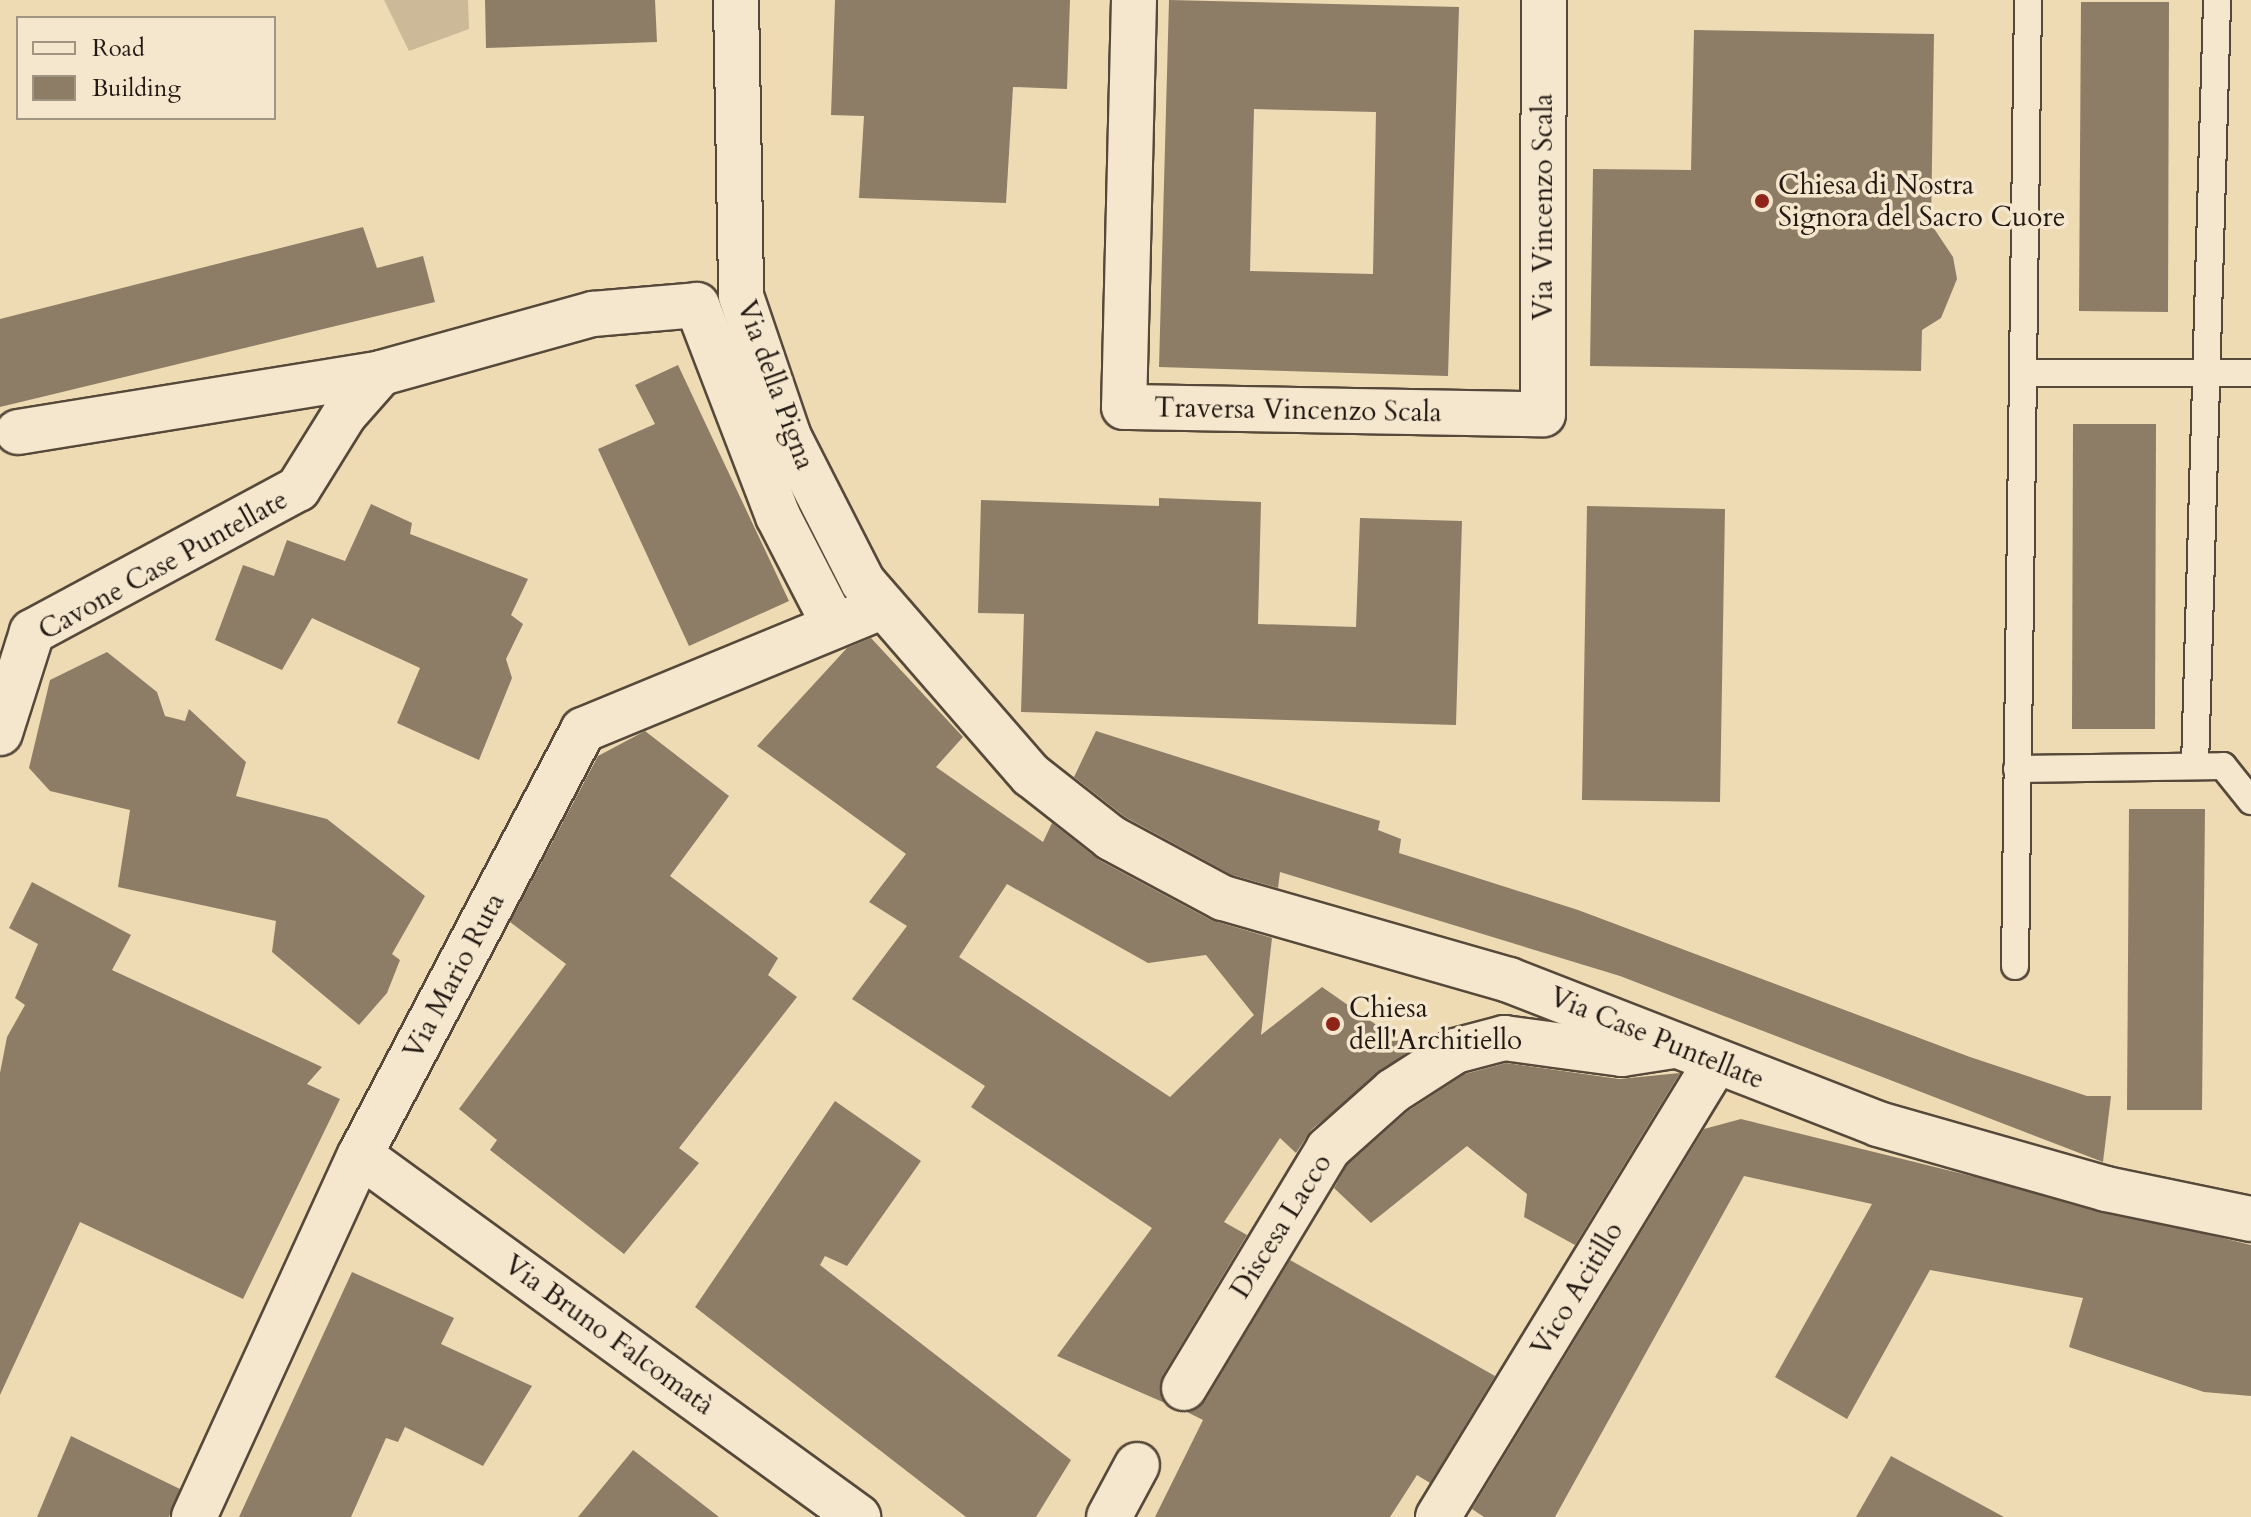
<!DOCTYPE html>
<meta charset="utf-8">
<style>
body{margin:0}
#map{position:relative;width:2251px;height:1517px;overflow:hidden;background:#eedab3;font-family:Cardo,serif}
div>[style]{position:absolute}
[style*='--x']{left:calc(var(--x)*1px);top:calc(var(--y)*1px);width:calc(var(--w)*1px);rotate:calc(var(--a)*1deg)}
.green>*{inset:0;background:#cbb998}
.building>*{inset:0;background:#8d7d66}
.roads{filter:drop-shadow(2px 0 #56493a) drop-shadow(-2px 0 #56493a) drop-shadow(0 2px #56493a) drop-shadow(0 -2px #56493a)}
.service>*{height:26px;margin:-13px;padding:0 13px;transform-origin:13px;border-radius:13px;background:#f4e7ce}
.minor>*{height:44px;margin:-22px;padding:0 22px;transform-origin:22px;border-radius:22px;background:#f4e7ce}
.dots>*{width:22px;height:22px;translate:-50% -50%;box-sizing:border-box;border:4px solid #f4e7ce;border-radius:50%}
span{translate:-50% -50%;white-space:nowrap;text-align:center;line-height:1.15;-webkit-text-stroke:7px #f4e7ce;paint-order:stroke}
.poi-label{font-size:28px;color:#231912}
.left{translate:0 -50%;text-align:left}
.street-label{font-size:28px;color:#231912}
.legend{position:absolute;left:16px;top:16px;width:260px;height:104px;box-sizing:border-box;background:#f4e7ce;border:2px solid #a09583;margin:0;padding:10px 14px;list-style:none;font-size:24px;color:#231912}
.legend li{display:flex;align-items:center;gap:16px;height:40px}
.legend b{width:40px;border:2px solid #a09583}
</style>
<div id="map">
<div class="green">
<i style="clip-path:polygon(384px 0,468px 0,469px 29px,409px 51px)"></i>
</div>
<div class="building">
<i style="clip-path:polygon(485px 0,655px 0,657px 42px,486px 48px)"></i>
<i style="clip-path:polygon(835px 0,1070px 0,1067px 89px,1013px 87px,1006px 203px,859px 198px,864px 116px,831px 115px)"></i>
<i style="clip-path:polygon(evenodd,1169px 0,1459px 7px,1448px 376px,1159px 367px,1169px 0,1254px 109px,1376px 112px,1373px 274px,1250px 271px,1254px 109px)"></i>
<i style="clip-path:polygon(2081px 2px,2169px 2px,2168px 312px,2079px 311px)"></i>
<i style="clip-path:polygon(1694px 30px,1934px 34px,1931px 224px,1953px 257px,1957px 279px,1941px 318px,1922px 330px,1921px 371px,1590px 366px,1593px 169px,1691px 170px)"></i>
<i style="clip-path:polygon(363px 227px,377px 268px,423px 256px,435px 302px,0 407px,0 319px)"></i>
<i style="clip-path:polygon(678px 365px,789px 601px,689px 646px,598px 449px,655px 424px,635px 385px)"></i>
<i style="clip-path:polygon(2073px 424px,2156px 424px,2155px 729px,2072px 729px)"></i>
<i style="clip-path:polygon(1159px 498px,1261px 502px,1258px 624px,1356px 627px,1360px 518px,1462px 521px,1456px 725px,1021px 712px,1024px 614px,978px 613px,981px 500px,1159px 506px)"></i>
<i style="clip-path:polygon(371px 504px,412px 523px,410px 534px,528px 579px,511px 615px,523px 624px,506px 659px,512px 678px,479px 760px,397px 723px,420px 668px,312px 618px,282px 670px,215px 640px,243px 565px,274px 576px,287px 540px,345px 561px)"></i>
<i style="clip-path:polygon(1587px 506px,1725px 509px,1720px 802px,1582px 800px)"></i>
<i style="clip-path:polygon(evenodd,871px 638px,963px 737px,936px 767px,1043px 842px,1052px 823px,1099px 860px,1211px 920px,1272px 938px,1261px 1035px,1322px 987px,1411px 1049px,1311px 1130px,1296px 1153px,1280px 1138px,1224px 1222px,1247px 1235px,1163px 1375px,1165px 1403px,1057px 1356px,1152px 1228px,971px 1107px,985px 1086px,852px 999px,907px 926px,869px 902px,906px 854px,757px 746px,847px 648px,871px 638px,1007px 884px,1148px 963px,1206px 955px,1254px 1015px,1170px 1097px,959px 957px,1007px 884px)"></i>
<i style="clip-path:polygon(107px 652px,157px 692px,165px 716px,185px 721px,189px 709px,246px 762px,236px 796px,327px 819px,425px 896px,392px 954px,400px 960px,387px 993px,359px 1025px,272px 952px,276px 921px,118px 887px,130px 810px,50px 791px,29px 768px,50px 680px)"></i>
<i style="clip-path:polygon(645px 731px,729px 796px,670px 876px,778px 958px,768px 975px,797px 997px,679px 1148px,699px 1163px,624px 1254px,490px 1150px,497px 1140px,459px 1109px,566px 964px,510px 922px,598px 756px)"></i>
<i style="clip-path:polygon(1096px 731px,1380px 821px,1378px 830px,1401px 839px,1399px 853px,1578px 910px,1970px 1057px,2087px 1096px,2111px 1096px,2103px 1162px,1620px 976px,1280px 872px,1278px 888px,1232px 875px,1125px 817px,1074px 777px)"></i>
<i style="clip-path:polygon(2129px 809px,2205px 809px,2202px 1110px,2127px 1110px)"></i>
<i style="clip-path:polygon(32px 882px,131px 935px,112px 970px,322px 1067px,307px 1084px,340px 1099px,243px 1299px,80px 1222px,0 1395px,0 1073px,7px 1037px,25px 1005px,15px 998px,38px 944px,9px 928px)"></i>
<i style="clip-path:polygon(1506px 1063px,1619px 1079px,1680px 1073px,1575px 1245px,1524px 1217px,1527px 1194px,1467px 1146px,1371px 1223px,1334px 1188px,1347px 1165px,1408px 1111px,1465px 1074px)"></i>
<i style="clip-path:polygon(835px 1101px,921px 1161px,847px 1266px,825px 1256px,820px 1265px,1071px 1460px,1036px 1517px,966px 1517px,695px 1307px)"></i>
<i style="clip-path:polygon(1741px 1119px,2251px 1245px,2251px 1396px,2204px 1392px,2069px 1347px,2083px 1298px,1930px 1270px,1847px 1419px,1775px 1377px,1872px 1204px,1744px 1176px,1555px 1517px,1484px 1517px,1472px 1509px,1704px 1129px)"></i>
<i style="clip-path:polygon(1290px 1260px,1495px 1376px,1430px 1483px,1417px 1475px,1390px 1517px,1155px 1517px,1203px 1420px,1187px 1412px,1205px 1401px)"></i>
<i style="clip-path:polygon(352px 1272px,454px 1318px,441px 1344px,532px 1386px,483px 1466px,405px 1427px,398px 1442px,386px 1438px,351px 1517px,239px 1517px)"></i>
<i style="clip-path:polygon(71px 1436px,180px 1489px,169px 1517px,37px 1517px)"></i>
<i style="clip-path:polygon(633px 1450px,719px 1517px,578px 1517px)"></i>
<i style="clip-path:polygon(1891px 1456px,2004px 1517px,1856px 1517px)"></i>
</div>
<div class="roads">
<div class="service">
<i style="--x:2023;--y:373;--w:228;--a:0"></i>
<i style="--x:2195;--y:766;--w:766;--a:-88.35"></i>
<i style="--x:2017;--y:769;--w:206;--a:-0.8"></i>
<i style="--x:2223;--y:766;--w:45;--a:51.3"></i>
<i style="--x:2015;--y:966;--w:966;--a:-89.23"></i>
</div>
<div class="minor">
<i style="--x:736;--y:0;--w:296;--a:89"></i>
<i style="--x:741;--y:296;--w:149;--a:71.2"></i>
<i style="--x:789;--y:437;--w:163;--a:63"></i>
<i style="--x:863;--y:582;--w:256;--a:49"></i>
<i style="--x:1031;--y:775;--w:102;--a:38.2"></i>
<i style="--x:1111;--y:838;--w:127;--a:28.2"></i>
<i style="--x:1223;--y:898;--w:298;--a:16"></i>
<i style="--x:1509;--y:980;--w:396;--a:21.3"></i>
<i style="--x:1878;--y:1124;--w:237;--a:15.9"></i>
<i style="--x:2106;--y:1189;--w:148;--a:11.7"></i>
<i style="--x:1134;--y:0;--w:407;--a:91.4"></i>
<i style="--x:1124;--y:407;--w:419;--a:1"></i>
<i style="--x:1543;--y:414;--w:414;--a:-89.9"></i>
<i style="--x:18;--y:432;--w:368;--a:-9.2"></i>
<i style="--x:381;--y:373;--w:220;--a:-15.6"></i>
<i style="--x:593;--y:314;--w:104;--a:-4.9"></i>
<i style="--x:697;--y:305;--w:226;--a:69"></i>
<i style="--x:778;--y:516;--w:120;--a:62.8"></i>
<i style="--x:0;--y:733;--w:106;--a:-72.4"></i>
<i style="--x:32;--y:632;--w:302;--a:-28.3"></i>
<i style="--x:298;--y:489;--w:87;--a:-58.1"></i>
<i style="--x:344;--y:415;--w:56;--a:-48.6"></i>
<i style="--x:360;--y:1155;--w:616;--a:36.01"></i>
<i style="--x:1184;--y:1388;--w:279;--a:-58.9"></i>
<i style="--x:1328;--y:1149;--w:87;--a:-41.7"></i>
<i style="--x:1393;--y:1091;--w:74;--a:-32.8"></i>
<i style="--x:1455;--y:1051;--w:51;--a:-14.9"></i>
<i style="--x:1504;--y:1038;--w:119;--a:7.7"></i>
<i style="--x:1622;--y:1054;--w:52;--a:-8.9"></i>
<i style="--x:194;--y:1517;--w:398;--a:-65.4"></i>
<i style="--x:360;--y:1155;--w:480;--a:-62.3"></i>
<i style="--x:583;--y:730;--w:322;--a:-22.4"></i>
<i style="--x:1109;--y:1517;--w:59;--a:-61.7"></i>
<i style="--x:1438;--y:1517;--w:533;--a:-58.58"></i>
</div>
</div>
<div class="dots">
<i style="left:1762px;top:201px;background:#8f2418"></i>
<i style="left:1333px;top:1024px;background:#8f2418"></i>
</div>
<div class="poi-label">
<span class="left" style="left:1778px;top:201px">Chiesa di Nostra<br>Signora del Sacro Cuore</span>
<span class="left" style="left:1349px;top:1024px">Chiesa<br>dell'Architiello</span>
</div>
<div class="street-label">
<span style="left:1543px;top:207px;rotate:-90deg">Via Vincenzo Scala</span>
<span style="left:776px;top:385px;rotate:70deg">Via della Pigna</span>
<span style="left:1298px;top:410px;rotate:1deg">Traversa Vincenzo Scala</span>
<span style="left:163px;top:565px;rotate:-29deg">Cavone Case Puntellate</span>
<span style="left:454px;top:976px;rotate:-62deg">Via Mario Ruta</span>
<span style="left:1657px;top:1038px;rotate:22deg">Via Case Puntellate</span>
<span style="left:1281px;top:1226px;rotate:-58deg">Discesa Lacco</span>
<span style="left:1577px;top:1289px;rotate:-59deg">Vico Acitillo</span>
<span style="left:609px;top:1335px;rotate:36deg">Via Bruno Falcomatà</span>
</div>
<ul class="legend">
<li><b style="height:10px;background:#f4e7ce"></b>Road</li>
<li><b style="height:22px;background:#8d7d66"></b>Building</li>
</ul>
</div>
